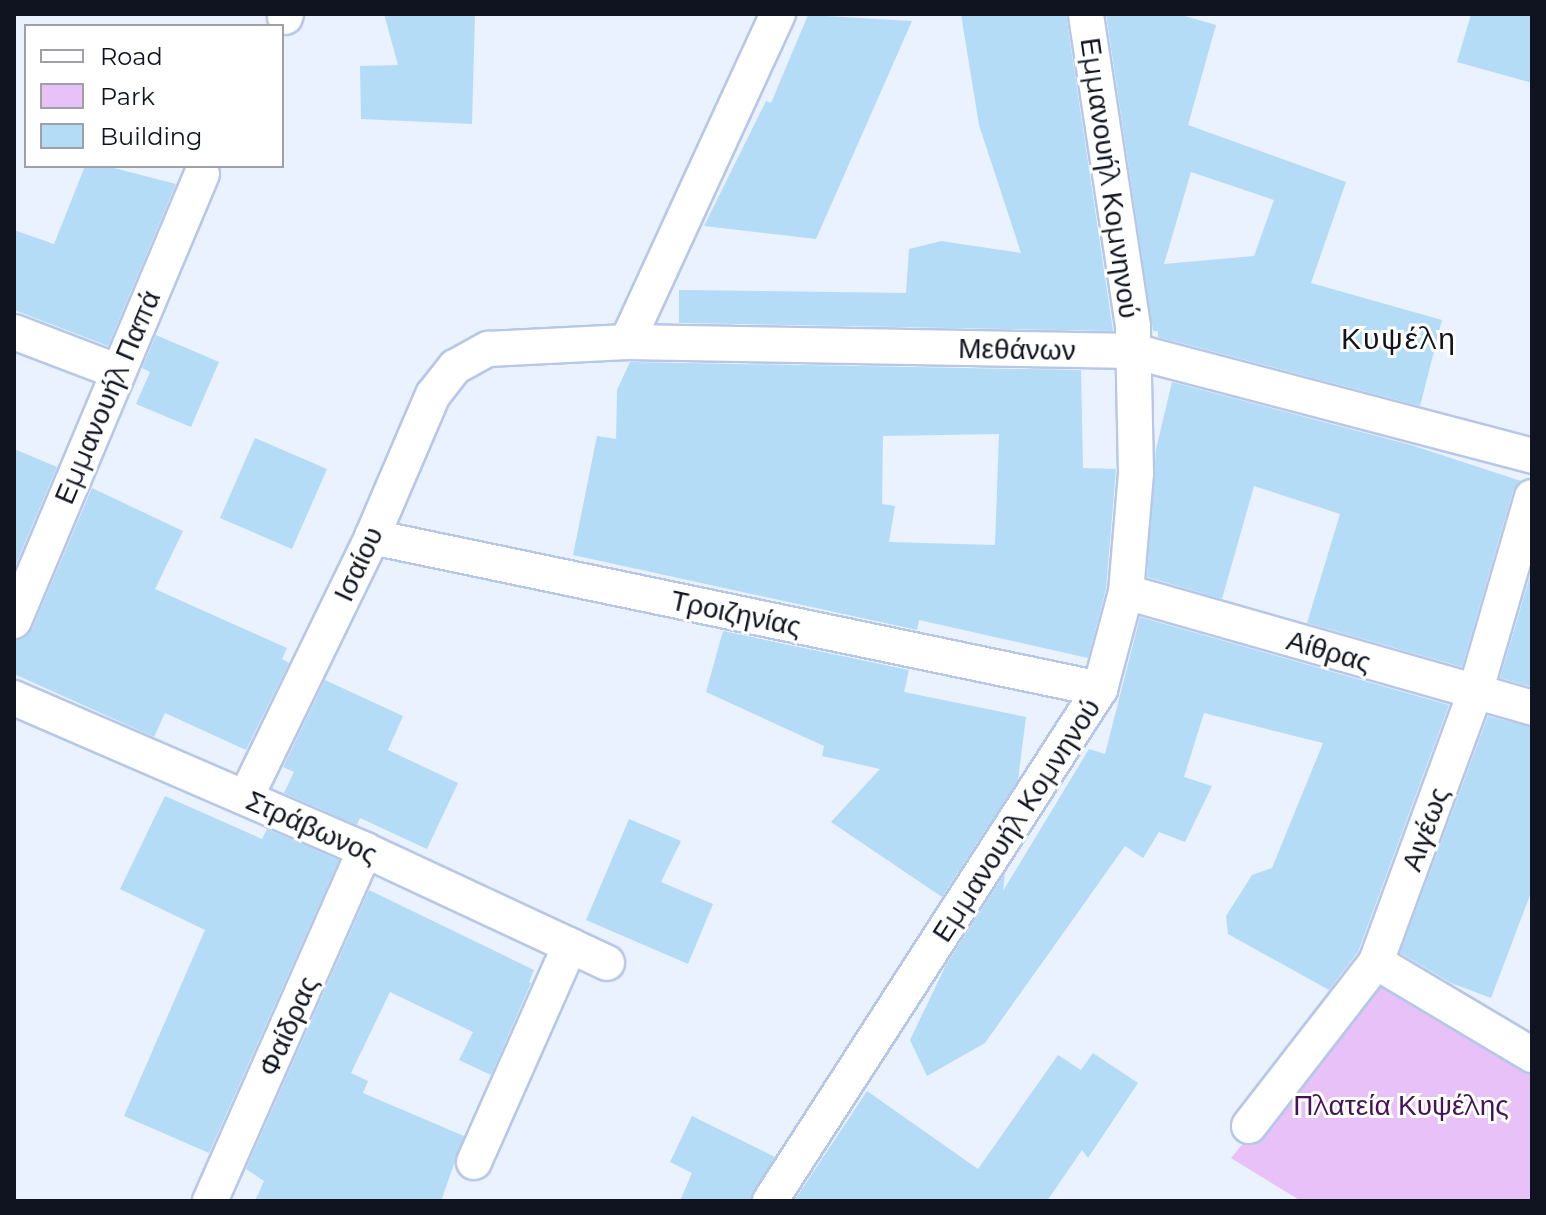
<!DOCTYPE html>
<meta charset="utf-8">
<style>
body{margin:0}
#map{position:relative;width:1546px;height:1215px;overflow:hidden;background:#eaf1ff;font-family:Montserrat,sans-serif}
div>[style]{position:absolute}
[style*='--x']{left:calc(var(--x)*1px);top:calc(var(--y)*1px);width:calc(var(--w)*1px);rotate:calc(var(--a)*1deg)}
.green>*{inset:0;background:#e7c1f7}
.building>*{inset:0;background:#b5dcf6}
.roads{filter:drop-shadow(2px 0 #b6c7e7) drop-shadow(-2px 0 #b6c7e7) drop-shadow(0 2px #b6c7e7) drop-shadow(0 -2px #b6c7e7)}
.minor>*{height:34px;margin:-17px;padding:0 17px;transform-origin:17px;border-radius:17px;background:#fff}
span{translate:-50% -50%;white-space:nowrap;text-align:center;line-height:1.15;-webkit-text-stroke:6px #fff;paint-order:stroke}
.street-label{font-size:28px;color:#0f1420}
.park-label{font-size:28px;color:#451356}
.neighbourhood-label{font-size:30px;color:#0f1420;letter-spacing:2px}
.frame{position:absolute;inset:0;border:16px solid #0f1420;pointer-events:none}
.legend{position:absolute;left:24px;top:24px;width:260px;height:144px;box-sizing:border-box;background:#fff;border:2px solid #9fa1a6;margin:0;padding:10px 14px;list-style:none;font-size:24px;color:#0f1420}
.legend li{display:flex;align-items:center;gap:16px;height:40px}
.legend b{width:40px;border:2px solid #9fa1a6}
</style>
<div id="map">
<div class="green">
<i style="clip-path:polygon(1378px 979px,1532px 1069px,1532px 1201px,1301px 1201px,1231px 1158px)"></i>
</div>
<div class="building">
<i style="clip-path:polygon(384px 14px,475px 14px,472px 124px,361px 119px,360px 66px,398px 65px)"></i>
<i style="clip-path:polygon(961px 14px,1066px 14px,1113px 331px,679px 323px,679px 290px,906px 293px,909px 249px,941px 241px,1021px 253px,979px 125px)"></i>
<i style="clip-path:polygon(evenodd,1106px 14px,1178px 14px,1216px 25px,1188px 125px,1346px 182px,1311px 283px,1442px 320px,1420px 406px,1158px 337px,1158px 331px,1153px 331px,1106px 14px,1191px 172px,1274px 200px,1254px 256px,1164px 264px,1191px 172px)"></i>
<i style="clip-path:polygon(1471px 14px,1532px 14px,1532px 83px,1457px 62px)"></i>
<i style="clip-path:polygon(808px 15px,912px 21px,816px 239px,704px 226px,766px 101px,771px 103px)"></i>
<i style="clip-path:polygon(85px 166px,106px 166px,176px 184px,108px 346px,14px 310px,14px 230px,54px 244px)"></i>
<i style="clip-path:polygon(156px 335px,219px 362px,191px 427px,136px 404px,150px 372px,142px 368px)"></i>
<i style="clip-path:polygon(evenodd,630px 362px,1081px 370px,1083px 468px,1116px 469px,1106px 589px,1088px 658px,919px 620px,917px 630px,573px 555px,597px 436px,616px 439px,617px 390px,630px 362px,999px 434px,995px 545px,889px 542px,895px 506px,882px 504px,883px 436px,999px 434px)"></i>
<i style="clip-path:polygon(1172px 382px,1411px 445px,1521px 481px,1513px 491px,1462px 667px,1307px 623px,1340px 514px,1254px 486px,1222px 599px,1147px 577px,1156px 449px)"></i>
<i style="clip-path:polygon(255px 438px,327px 469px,292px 549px,220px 518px)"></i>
<i style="clip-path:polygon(14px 449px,57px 467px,14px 569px)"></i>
<i style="clip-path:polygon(92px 488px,183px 531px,155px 589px,287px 648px,282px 659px,289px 663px,246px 750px,165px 713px,154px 737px,14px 674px,14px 641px,25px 637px,32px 629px)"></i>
<i style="clip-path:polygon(1532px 569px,1532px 687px,1500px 678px)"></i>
<i style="clip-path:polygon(1140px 617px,1449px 705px,1358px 952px,1329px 990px,1228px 934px,1226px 916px,1252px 875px,1272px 868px,1323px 743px,1204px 713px,1184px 777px,1212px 786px,1185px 842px,1159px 832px,1143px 858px,1125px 846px,985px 1043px,927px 1076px,910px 1040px,946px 965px,1005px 873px,1003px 891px,1089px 749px,1105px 754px)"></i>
<i style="clip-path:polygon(723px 631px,909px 670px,904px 692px,1026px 717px,1018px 780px,942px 897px,831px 822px,880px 769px,822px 756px,824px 746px,706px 692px)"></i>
<i style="clip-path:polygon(325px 680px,403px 716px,388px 750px,458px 783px,427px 849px,360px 818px,357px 825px,284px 793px,294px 772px,283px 767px)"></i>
<i style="clip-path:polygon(1488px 716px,1532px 727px,1532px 890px,1491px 998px,1451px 983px,1400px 953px)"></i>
<i style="clip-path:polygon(165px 796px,262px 839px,267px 829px,339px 860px,209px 1153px,124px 1116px,205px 930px,120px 889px)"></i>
<i style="clip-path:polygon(629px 819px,681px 841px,661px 882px,713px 904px,688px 964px,586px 920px)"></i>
<i style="clip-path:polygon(369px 890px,534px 970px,529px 982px,531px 983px,491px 1075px,459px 1060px,473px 1032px,390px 992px,351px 1073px,368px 1081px,363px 1093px,464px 1136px,441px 1201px,255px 1201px,264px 1181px,246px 1169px)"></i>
<i style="clip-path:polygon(1093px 1053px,1138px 1083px,1088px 1158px,1082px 1150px,1047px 1201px,794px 1201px,867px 1091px,978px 1169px,1058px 1055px,1081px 1070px)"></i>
<i style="clip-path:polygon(692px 1116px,775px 1157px,750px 1201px,680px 1201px,692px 1173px,670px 1162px)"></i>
</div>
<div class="roads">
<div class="minor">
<i style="--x:285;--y:17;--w:3;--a:-72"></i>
<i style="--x:14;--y:332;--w:109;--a:20.9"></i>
<i style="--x:627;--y:342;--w:361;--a:-65.3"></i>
<i style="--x:372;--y:537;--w:744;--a:11.79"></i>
<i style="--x:1126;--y:592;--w:422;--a:15.9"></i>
<i style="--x:14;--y:621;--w:485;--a:-67.2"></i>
<i style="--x:14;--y:698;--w:382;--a:23.4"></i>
<i style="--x:365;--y:850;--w:267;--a:25"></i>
<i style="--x:246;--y:797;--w:289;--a:-64.1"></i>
<i style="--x:372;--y:537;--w:155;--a:-66.8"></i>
<i style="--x:433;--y:395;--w:36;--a:-52"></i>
<i style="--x:455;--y:367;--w:38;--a:-29"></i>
<i style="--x:488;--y:349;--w:139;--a:-2.9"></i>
<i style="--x:627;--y:342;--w:506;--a:1.02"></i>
<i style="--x:1133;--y:351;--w:413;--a:14.7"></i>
<i style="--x:1376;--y:962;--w:182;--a:30.8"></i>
<i style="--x:1249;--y:1126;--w:207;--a:-52.2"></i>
<i style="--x:1376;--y:962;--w:287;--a:-69.8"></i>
<i style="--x:1475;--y:693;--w:204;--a:-73.8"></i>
<i style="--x:474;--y:1162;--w:237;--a:-66.1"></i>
<i style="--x:210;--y:1201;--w:384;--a:-66.2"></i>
<i style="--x:770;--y:1201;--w:609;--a:-57.2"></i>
<i style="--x:1100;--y:689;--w:100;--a:-75"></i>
<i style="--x:1126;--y:592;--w:119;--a:-85.2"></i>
<i style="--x:1136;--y:473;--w:147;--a:-91.2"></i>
<i style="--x:1133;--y:326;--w:316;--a:-98.6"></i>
</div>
</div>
<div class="street-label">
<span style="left:1110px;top:178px;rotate:82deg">Εμμανουήλ Κομνηνού</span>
<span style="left:1017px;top:349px;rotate:1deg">Μεθάνων</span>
<span style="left:107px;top:397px;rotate:-67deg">Εμμανουήλ Παπά</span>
<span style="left:358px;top:564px;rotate:-65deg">Ισαίου</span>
<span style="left:736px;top:613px;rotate:12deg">Τροιζηνίας</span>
<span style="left:1329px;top:651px;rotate:16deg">Αίθρας</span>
<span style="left:1016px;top:820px;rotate:-57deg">Εμμανουήλ Κομνηνού</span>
<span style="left:312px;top:827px;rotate:24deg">Στράβωνος</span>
<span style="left:1425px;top:829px;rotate:-70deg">Αιγέως</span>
<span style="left:288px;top:1026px;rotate:-66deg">Φαίδρας</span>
</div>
<div class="park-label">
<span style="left:1401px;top:1105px">Πλατεία Κυψέλης</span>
</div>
<div class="neighbourhood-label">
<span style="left:1399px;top:339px">Κυψέλη</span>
</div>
<div class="frame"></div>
<ul class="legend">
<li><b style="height:10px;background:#fff"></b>Road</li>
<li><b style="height:22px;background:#e7c1f7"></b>Park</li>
<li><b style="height:22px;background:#b5dcf6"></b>Building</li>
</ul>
</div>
